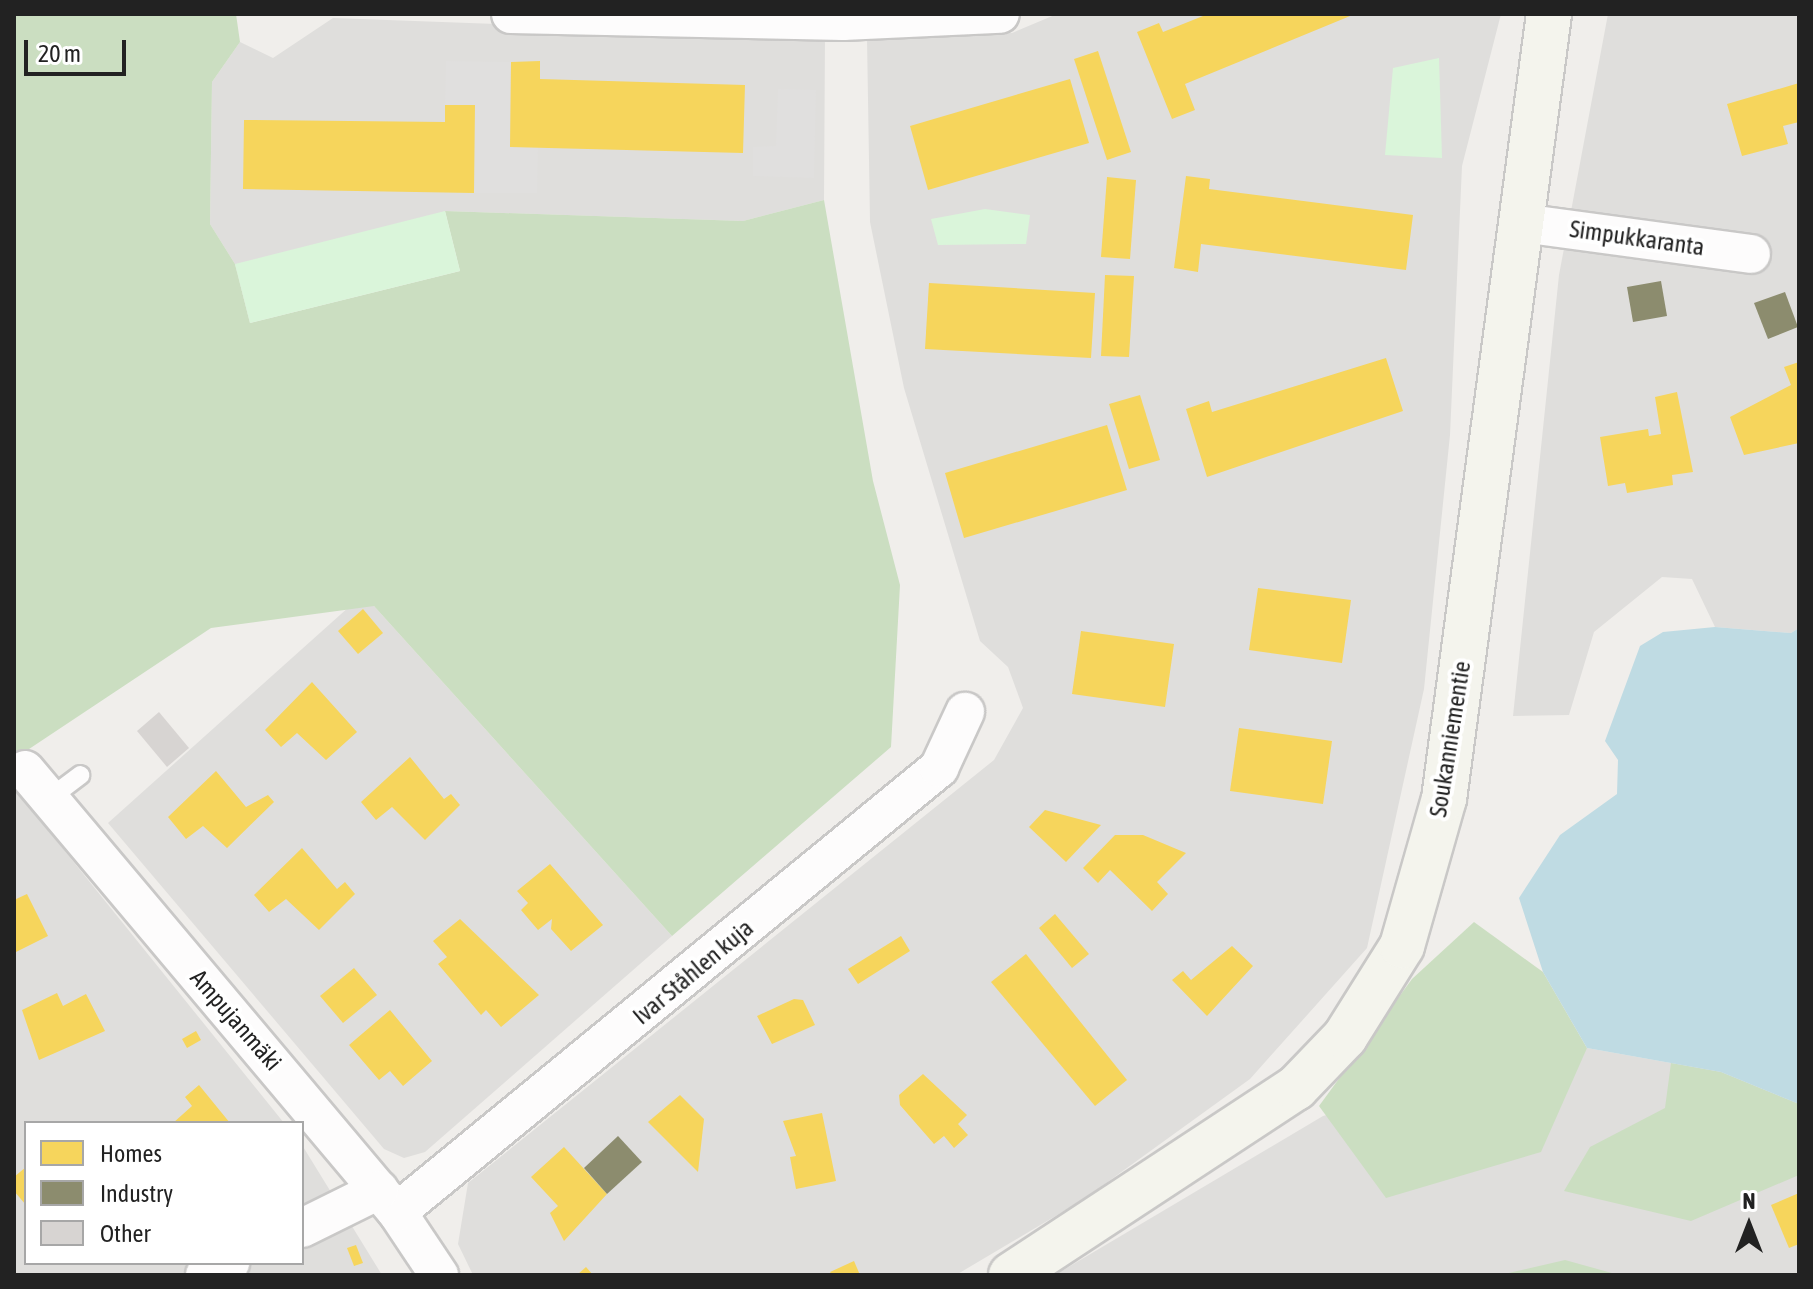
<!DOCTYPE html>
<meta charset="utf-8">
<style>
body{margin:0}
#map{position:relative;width:1813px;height:1289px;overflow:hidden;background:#f0eeeb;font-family:"Asap Condensed",sans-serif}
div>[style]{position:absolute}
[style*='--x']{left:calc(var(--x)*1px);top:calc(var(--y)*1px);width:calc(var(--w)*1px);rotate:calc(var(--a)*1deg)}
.residential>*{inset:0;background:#dfdedc}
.forest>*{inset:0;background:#cbdec1}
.park>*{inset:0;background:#daf5da}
.parking>*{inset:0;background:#e0dfde}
.water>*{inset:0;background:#bfdbe3}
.homes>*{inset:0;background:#f6d55c}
.industry>*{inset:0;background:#8c8c6e}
.building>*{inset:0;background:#d7d4d2}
.roads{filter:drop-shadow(2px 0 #c9c8c7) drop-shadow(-2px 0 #c9c8c7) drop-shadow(0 2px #c9c8c7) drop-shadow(0 -2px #c9c8c7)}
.lane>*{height:18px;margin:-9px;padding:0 9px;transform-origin:9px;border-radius:9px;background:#fdfcfc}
.street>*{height:38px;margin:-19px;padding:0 19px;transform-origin:19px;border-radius:19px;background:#fdfcfc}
.secondary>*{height:44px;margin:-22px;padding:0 22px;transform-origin:22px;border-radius:22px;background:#f4f4ed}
span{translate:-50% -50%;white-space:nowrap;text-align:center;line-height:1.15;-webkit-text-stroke:8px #fff;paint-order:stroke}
.street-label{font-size:24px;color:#222}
.frame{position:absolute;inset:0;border:16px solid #222;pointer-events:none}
.legend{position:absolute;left:24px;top:1121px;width:280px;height:144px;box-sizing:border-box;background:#fff;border:2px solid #a7a7a7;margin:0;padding:10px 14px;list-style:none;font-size:24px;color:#222}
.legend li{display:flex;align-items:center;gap:16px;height:40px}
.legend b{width:40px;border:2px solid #a7a7a7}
.north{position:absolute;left:1709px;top:1185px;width:80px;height:80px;-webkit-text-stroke:6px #fff;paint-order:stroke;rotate:0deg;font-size:22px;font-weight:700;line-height:32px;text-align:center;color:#222}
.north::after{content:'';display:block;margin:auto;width:28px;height:36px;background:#222;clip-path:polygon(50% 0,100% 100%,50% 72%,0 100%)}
.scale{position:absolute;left:24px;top:40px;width:102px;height:36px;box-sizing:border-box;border:4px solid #222;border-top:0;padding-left:10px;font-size:24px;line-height:28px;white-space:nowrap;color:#222;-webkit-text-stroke:6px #fff;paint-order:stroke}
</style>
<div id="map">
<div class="residential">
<i style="clip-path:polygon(1057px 14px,1501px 14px,1462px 166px,1450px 435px,1424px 689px,1367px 948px,1250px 1079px,1084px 1199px,956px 1275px,473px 1275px,458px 1244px,468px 1183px,994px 760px,1023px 708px,1008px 667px,980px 641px,904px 388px,870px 222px,867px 38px,1012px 33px)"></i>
<i style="clip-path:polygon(1608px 14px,1799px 14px,1799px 628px,1791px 633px,1715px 627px,1692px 579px,1662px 577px,1594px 632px,1569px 715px,1513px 716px,1559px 275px)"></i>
<i style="clip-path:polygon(333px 18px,825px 36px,824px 200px,743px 221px,446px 211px,250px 323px,235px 264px,210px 224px,212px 82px,240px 42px,273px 58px)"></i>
<i style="clip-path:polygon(363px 603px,374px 606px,672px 936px,425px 1152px,404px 1158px,384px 1149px,108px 823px,350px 606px)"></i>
<i style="clip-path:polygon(14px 788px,284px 1123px,26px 1123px,26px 1263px,302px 1263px,302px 1145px,382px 1275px,14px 1275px)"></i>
<i style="clip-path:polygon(1587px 1048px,1721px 1072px,1799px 1104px,1799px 1275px,1055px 1275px,1323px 1116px)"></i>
</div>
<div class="forest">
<i style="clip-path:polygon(14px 14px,236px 14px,240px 42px,212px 82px,210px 224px,235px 264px,250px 323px,460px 271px,445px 211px,743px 221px,824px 200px,873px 481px,900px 585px,891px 747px,672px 936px,374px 606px,211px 628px,14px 759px)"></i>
<i style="clip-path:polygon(1474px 922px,1543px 972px,1587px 1048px,1541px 1152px,1386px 1198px,1319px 1106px,1412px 979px)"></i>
<i style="clip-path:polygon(1671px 1063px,1721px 1072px,1799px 1104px,1799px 1175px,1691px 1221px,1564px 1191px,1590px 1147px,1665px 1108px)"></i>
<i style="clip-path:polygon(1565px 1260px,1619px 1275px,1500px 1275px)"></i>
</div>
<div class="park">
<i style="clip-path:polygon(1439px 58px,1442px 158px,1385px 155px,1393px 68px)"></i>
<i style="clip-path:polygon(985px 209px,1030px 215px,1026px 244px,938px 245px,931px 219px)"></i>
<i style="clip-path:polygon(445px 211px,460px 271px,250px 323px,235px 264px)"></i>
</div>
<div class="parking">
<i style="clip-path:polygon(446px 61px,511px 62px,510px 147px,538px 147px,537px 193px,474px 193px,445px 105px)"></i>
<i style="clip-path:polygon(778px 89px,816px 90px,814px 178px,753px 176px,753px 147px,776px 146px)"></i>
</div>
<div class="water">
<i style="clip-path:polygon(1715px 627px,1791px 633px,1799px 628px,1799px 1104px,1721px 1072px,1587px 1048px,1543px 972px,1519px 898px,1560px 835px,1617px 794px,1618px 760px,1605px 741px,1640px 646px,1663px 632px)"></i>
</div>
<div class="homes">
<i style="clip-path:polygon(1208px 14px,1355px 14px,1185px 84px,1195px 110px,1172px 119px,1137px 32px,1159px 23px,1163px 32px)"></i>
<i style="clip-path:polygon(1098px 51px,1131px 152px,1107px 160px,1074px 59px)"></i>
<i style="clip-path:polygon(540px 61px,540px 79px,745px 85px,743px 153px,510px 147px,511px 62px)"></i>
<i style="clip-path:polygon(1070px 79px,1089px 143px,928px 190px,910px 126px)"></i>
<i style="clip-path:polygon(1799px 83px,1799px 122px,1783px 126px,1788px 144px,1742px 156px,1727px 104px)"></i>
<i style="clip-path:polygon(445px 105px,475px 105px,474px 193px,243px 189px,244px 120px,445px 122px)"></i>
<i style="clip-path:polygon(1186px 176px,1210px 179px,1209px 189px,1413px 215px,1406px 270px,1201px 244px,1198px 272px,1174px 268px)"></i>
<i style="clip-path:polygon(1107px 177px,1136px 180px,1130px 259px,1101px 257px)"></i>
<i style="clip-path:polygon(1105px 275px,1134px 276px,1129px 357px,1101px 356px)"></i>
<i style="clip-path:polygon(929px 283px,1095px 293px,1091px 358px,925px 349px)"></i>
<i style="clip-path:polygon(1386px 358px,1403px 411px,1207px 477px,1186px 409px,1209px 401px,1212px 412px)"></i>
<i style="clip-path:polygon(1799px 362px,1799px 443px,1744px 455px,1730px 417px,1791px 385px,1784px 367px)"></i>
<i style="clip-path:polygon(1677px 392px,1693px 472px,1672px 475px,1673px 485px,1627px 493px,1625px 483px,1608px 486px,1600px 437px,1648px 429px,1649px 436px,1661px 434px,1655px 397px)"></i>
<i style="clip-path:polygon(1140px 395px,1160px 460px,1129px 469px,1109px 404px)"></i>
<i style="clip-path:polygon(1107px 425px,1127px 490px,964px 538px,945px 473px)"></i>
<i style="clip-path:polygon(1258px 588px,1351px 600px,1342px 663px,1249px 650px)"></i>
<i style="clip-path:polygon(363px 609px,383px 633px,358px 654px,338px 631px)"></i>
<i style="clip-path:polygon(1081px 631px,1174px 644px,1165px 707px,1072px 694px)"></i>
<i style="clip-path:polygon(312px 682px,357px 732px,326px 760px,297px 733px,281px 747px,265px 730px)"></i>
<i style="clip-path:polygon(1239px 728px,1332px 741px,1323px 804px,1230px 791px)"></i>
<i style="clip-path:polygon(410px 757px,444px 799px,451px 794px,460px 805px,425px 840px,392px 807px,376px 820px,361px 802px)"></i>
<i style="clip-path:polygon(216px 771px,246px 807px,268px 795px,274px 802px,227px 848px,203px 826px,186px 839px,168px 817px)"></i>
<i style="clip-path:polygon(1045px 810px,1101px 825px,1066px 862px,1029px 827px)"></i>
<i style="clip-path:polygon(1115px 835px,1143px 835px,1186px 853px,1157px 882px,1168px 894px,1152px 911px,1110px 870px,1098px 883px,1083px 868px)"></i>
<i style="clip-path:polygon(302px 848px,337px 889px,345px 882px,355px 894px,319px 930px,286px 899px,269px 912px,254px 895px)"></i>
<i style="clip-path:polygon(550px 864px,603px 925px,571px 951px,551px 929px,552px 919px,538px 930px,521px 910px,528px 903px,517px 891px)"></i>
<i style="clip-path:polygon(27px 894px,48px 936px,14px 953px,14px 900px)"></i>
<i style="clip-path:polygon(1055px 914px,1089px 954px,1072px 968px,1039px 928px)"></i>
<i style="clip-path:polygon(460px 919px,539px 995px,501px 1027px,486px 1010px,481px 1015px,438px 964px,447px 957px,433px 941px)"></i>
<i style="clip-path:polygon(901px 936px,910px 951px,858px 984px,848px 969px)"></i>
<i style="clip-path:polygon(1232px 946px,1253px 966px,1207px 1016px,1172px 980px,1183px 971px,1191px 980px)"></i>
<i style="clip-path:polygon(1026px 954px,1127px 1080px,1095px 1106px,991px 982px)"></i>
<i style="clip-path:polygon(354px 968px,377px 995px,343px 1023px,320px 996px)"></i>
<i style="clip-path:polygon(57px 993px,63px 1006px,86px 994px,105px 1031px,39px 1060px,22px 1010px)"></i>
<i style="clip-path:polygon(794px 999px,803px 1000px,815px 1025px,772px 1044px,757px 1016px)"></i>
<i style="clip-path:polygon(390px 1010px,432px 1061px,403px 1086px,390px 1071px,379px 1080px,349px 1045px)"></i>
<i style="clip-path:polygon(196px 1031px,201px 1040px,187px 1048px,182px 1039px)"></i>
<i style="clip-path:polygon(923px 1074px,967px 1115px,958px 1124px,968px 1135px,954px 1148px,944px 1136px,934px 1144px,900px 1105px,899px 1095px)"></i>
<i style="clip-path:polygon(199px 1085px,230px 1123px,173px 1123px,192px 1106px,185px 1097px)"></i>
<i style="clip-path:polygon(680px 1095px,704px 1119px,698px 1172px,648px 1122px)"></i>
<i style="clip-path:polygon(822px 1113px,836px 1181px,796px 1189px,790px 1157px,796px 1156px,783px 1121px)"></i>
<i style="clip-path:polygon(564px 1147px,607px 1194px,564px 1241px,550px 1213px,558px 1206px,531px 1177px)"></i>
<i style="clip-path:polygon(26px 1167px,26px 1205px,14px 1191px,14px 1177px)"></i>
<i style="clip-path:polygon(1799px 1193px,1799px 1244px,1789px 1248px,1771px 1205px)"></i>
<i style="clip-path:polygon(356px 1245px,363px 1263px,354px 1266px,347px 1248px)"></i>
<i style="clip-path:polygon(854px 1261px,860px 1275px,832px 1275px,830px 1272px)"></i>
<i style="clip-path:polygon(586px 1267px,593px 1275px,577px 1275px)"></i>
</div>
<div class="industry">
<i style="clip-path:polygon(1661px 281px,1667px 316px,1633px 322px,1627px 287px)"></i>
<i style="clip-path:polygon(1785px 292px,1798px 327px,1768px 339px,1754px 303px)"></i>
<i style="clip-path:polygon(618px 1136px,642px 1162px,607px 1194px,584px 1168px)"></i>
</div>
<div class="building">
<i style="clip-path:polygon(159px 712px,189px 748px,167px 767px,137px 731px)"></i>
</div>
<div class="roads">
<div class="lane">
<i style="--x:50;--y:798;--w:38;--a:-37"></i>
</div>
<div class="street">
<i style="--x:511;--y:14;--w:332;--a:1.2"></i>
<i style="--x:843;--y:21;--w:157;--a:-2.6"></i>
<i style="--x:1522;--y:223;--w:231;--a:7.7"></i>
<i style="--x:25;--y:770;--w:578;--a:49.92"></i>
<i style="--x:397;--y:1212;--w:76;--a:56.3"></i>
<i style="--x:397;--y:1212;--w:701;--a:-39.32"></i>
<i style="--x:939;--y:768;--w:62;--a:-65.1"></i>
<i style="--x:302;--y:1228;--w:86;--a:-26.3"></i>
<i style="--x:205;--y:1275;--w:28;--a:-26"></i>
</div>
<div class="secondary">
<i style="--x:1011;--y:1275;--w:341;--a:-33.3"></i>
<i style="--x:1296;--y:1088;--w:71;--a:-46.1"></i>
<i style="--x:1345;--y:1037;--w:107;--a:-57.9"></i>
<i style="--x:1402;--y:946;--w:153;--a:-74.1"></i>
<i style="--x:1444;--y:799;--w:792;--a:-82.38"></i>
</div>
</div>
<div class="street-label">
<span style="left:1637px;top:238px;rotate:8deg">Simpukkaranta</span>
<span style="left:1450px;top:739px;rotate:-81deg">Soukanniementie</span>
<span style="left:693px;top:972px;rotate:-40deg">Ivar Ståhlen kuja</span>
<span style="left:236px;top:1020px;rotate:49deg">Ampujanmäki</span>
</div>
<div class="frame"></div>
<ul class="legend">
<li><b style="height:22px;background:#f6d55c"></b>Homes</li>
<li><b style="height:22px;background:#8c8c6e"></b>Industry</li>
<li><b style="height:22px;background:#d7d4d2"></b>Other</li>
</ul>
<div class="north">N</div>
<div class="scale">20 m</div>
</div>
